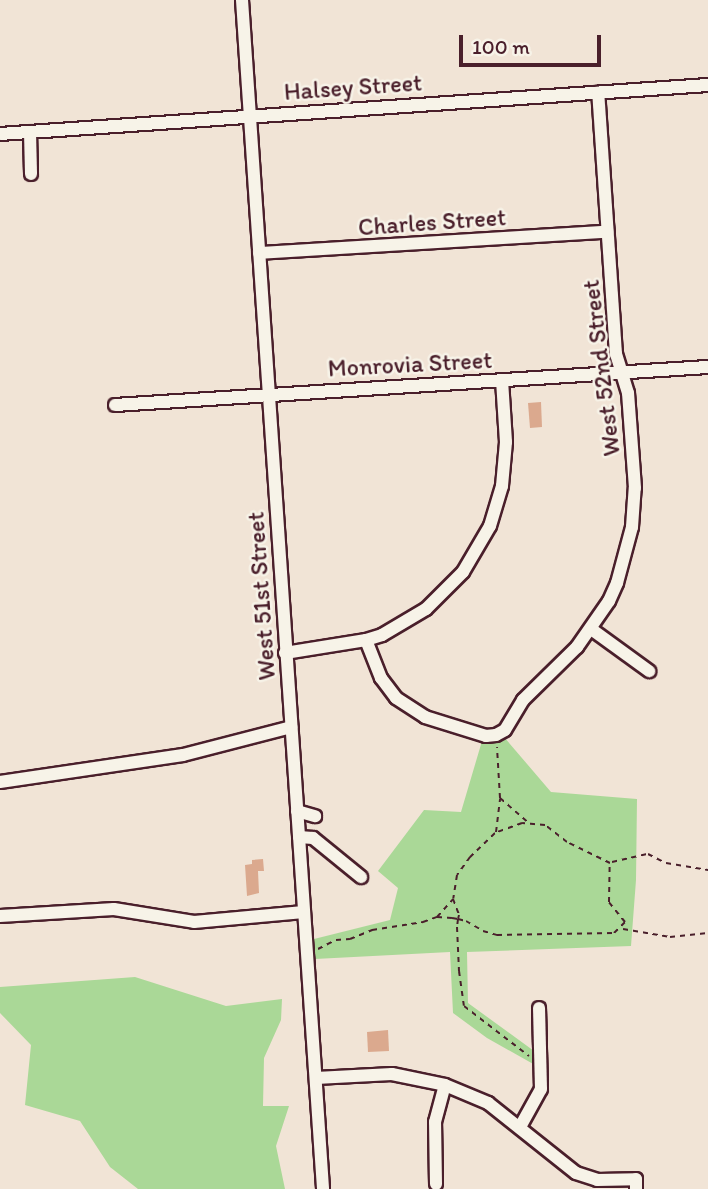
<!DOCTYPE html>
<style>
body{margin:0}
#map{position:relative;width:708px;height:1189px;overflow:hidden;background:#f1e4d6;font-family:Itim,sans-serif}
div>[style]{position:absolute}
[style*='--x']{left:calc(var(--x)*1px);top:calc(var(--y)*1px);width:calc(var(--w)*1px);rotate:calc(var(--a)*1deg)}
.green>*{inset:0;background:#aad897}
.building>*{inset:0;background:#dba98e}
.path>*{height:2px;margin-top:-1px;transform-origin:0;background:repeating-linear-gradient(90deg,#4a1f2b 0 5px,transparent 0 10px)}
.roads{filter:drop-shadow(2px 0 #4a1f2b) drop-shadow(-2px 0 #4a1f2b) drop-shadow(0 2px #4a1f2b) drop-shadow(0 -2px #4a1f2b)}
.minor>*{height:12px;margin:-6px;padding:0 6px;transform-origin:6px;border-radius:6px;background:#f7f3e8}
span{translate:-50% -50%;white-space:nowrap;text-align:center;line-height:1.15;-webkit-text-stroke:5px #f7f3e8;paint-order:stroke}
.street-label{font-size:24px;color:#4a1f2b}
.scale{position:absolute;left:459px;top:35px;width:142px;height:32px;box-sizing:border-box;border:4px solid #4a1f2b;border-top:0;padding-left:9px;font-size:21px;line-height:24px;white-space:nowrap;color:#4a1f2b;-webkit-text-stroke:5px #f7f3e8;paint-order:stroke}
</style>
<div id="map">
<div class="green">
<i style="clip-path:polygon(504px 737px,551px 792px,637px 799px,636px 880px,631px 946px,467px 952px,468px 1003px,534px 1051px,535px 1065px,487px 1038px,453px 1013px,450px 952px,315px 959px,314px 939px,390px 920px,398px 888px,378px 871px,424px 810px,461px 812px,482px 741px)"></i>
<i style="clip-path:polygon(135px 977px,226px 1006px,282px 999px,281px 1020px,264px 1058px,263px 1106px,289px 1106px,276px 1146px,285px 1189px,138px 1189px,110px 1167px,80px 1121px,25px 1105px,31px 1045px,0 1013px,0 987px)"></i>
</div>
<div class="building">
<i style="clip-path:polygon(541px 402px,542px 427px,530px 428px,528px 403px)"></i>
<i style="clip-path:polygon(263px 859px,264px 871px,258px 871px,259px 893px,247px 896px,245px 865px,252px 864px,252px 860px)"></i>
<i style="clip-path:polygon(388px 1030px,389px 1051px,368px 1052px,367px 1032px)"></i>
</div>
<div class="path">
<i style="--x:500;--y:798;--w:37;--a:41"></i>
<i style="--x:496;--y:832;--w:34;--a:-83"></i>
<i style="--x:500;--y:798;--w:51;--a:-93.4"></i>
<i style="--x:612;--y:862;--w:37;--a:-13"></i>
<i style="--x:648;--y:854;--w:20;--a:27"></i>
<i style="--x:666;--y:863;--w:43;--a:9.5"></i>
<i style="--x:437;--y:917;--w:15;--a:4"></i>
<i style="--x:452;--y:918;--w:6;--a:9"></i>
<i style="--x:458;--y:919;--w:8;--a:14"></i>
<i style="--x:466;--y:921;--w:20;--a:30"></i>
<i style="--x:483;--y:931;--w:15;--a:16"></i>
<i style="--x:497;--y:935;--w:117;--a:-1"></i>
<i style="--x:614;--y:933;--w:16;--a:-45"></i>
<i style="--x:625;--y:922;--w:26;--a:-129"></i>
<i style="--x:609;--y:902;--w:39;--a:-89"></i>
<i style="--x:610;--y:863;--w:48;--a:-154"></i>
<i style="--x:567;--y:842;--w:28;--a:-142"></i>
<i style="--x:545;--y:825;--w:23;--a:-175"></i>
<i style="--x:522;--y:823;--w:29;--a:160"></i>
<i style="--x:495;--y:833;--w:35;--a:136"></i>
<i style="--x:470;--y:857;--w:22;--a:126"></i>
<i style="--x:457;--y:875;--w:24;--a:99"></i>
<i style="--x:453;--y:899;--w:17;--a:69"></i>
<i style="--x:459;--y:915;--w:4;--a:104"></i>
<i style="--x:458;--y:919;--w:8;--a:97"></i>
<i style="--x:457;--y:927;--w:44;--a:87.4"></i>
<i style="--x:459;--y:971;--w:35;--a:82"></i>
<i style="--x:464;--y:1006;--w:82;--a:37.6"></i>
<i style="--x:623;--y:929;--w:48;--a:9.7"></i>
<i style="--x:670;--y:937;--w:38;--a:-6"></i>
<i style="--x:318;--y:949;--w:20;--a:-27"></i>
<i style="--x:336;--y:940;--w:14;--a:-4"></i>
<i style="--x:350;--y:939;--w:24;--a:-22"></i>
<i style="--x:372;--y:930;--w:52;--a:-8.9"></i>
<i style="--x:423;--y:922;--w:15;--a:-20"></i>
<i style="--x:437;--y:917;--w:24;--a:-48"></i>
</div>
<div class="roads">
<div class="minor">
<i style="--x:242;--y:0;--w:1192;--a:86.1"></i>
<i style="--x:30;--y:132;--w:42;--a:88.6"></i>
<i style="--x:0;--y:134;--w:710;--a:-3.96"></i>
<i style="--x:259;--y:253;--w:349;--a:-3.5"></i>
<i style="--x:115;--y:405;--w:594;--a:-3.67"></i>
<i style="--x:591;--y:629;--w:72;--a:35.9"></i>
<i style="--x:366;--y:640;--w:41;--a:68.5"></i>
<i style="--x:381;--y:678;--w:25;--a:53"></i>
<i style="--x:396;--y:698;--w:35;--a:33"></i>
<i style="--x:425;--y:717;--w:64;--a:17.3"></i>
<i style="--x:486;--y:736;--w:10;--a:-6"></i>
<i style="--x:496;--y:735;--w:10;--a:-29"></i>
<i style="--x:505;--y:730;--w:35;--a:-59"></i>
<i style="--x:523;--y:700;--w:76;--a:-44.5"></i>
<i style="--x:577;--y:647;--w:56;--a:-55.2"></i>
<i style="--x:609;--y:601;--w:20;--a:-66"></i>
<i style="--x:617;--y:583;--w:58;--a:-75"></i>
<i style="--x:632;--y:527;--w:39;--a:-86"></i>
<i style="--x:635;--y:488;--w:95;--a:-94.2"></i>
<i style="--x:628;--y:393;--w:41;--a:-107.1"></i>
<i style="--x:616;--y:354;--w:262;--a:-93.9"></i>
<i style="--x:285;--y:653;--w:82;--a:-9.1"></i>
<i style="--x:366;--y:640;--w:17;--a:-17"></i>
<i style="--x:382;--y:635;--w:51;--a:-30.6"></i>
<i style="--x:426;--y:609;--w:52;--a:-45"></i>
<i style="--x:463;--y:572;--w:53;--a:-59.6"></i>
<i style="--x:490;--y:526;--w:42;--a:-73.3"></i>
<i style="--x:502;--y:486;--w:44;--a:-84.8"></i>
<i style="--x:506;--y:442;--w:62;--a:-93.7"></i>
<i style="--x:0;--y:782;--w:185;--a:-8.4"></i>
<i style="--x:183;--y:755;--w:112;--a:-14.5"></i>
<i style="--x:297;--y:811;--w:19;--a:16"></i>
<i style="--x:299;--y:837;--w:14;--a:4"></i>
<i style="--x:313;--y:838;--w:62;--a:39.1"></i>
<i style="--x:0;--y:916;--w:114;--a:-3.5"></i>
<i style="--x:114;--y:909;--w:81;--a:9.2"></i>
<i style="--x:194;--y:922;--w:110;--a:-5.2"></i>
<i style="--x:316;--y:1078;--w:76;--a:-3"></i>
<i style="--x:392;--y:1074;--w:54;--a:11.7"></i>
<i style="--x:445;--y:1085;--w:47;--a:22.7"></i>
<i style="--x:488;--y:1103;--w:112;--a:38.5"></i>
<i style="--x:576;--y:1173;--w:22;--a:18"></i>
<i style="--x:597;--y:1180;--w:39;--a:-1"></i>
<i style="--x:636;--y:1179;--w:10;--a:90"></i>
<i style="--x:520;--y:1127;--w:43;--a:-61.1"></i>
<i style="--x:541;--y:1089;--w:81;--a:-91.4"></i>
<i style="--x:436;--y:1184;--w:62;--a:-90.9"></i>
<i style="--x:435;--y:1122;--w:38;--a:-75"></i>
</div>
</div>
<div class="street-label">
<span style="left:353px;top:87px;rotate:-4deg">Halsey Street</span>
<span style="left:432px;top:222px;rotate:-4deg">Charles Street</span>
<span style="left:410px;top:364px;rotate:-3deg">Monrovia Street</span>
<span style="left:601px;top:368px;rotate:-97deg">West 52nd Street</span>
<span style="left:261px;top:596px;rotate:-94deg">West 51st Street</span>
</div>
<div class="scale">100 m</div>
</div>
